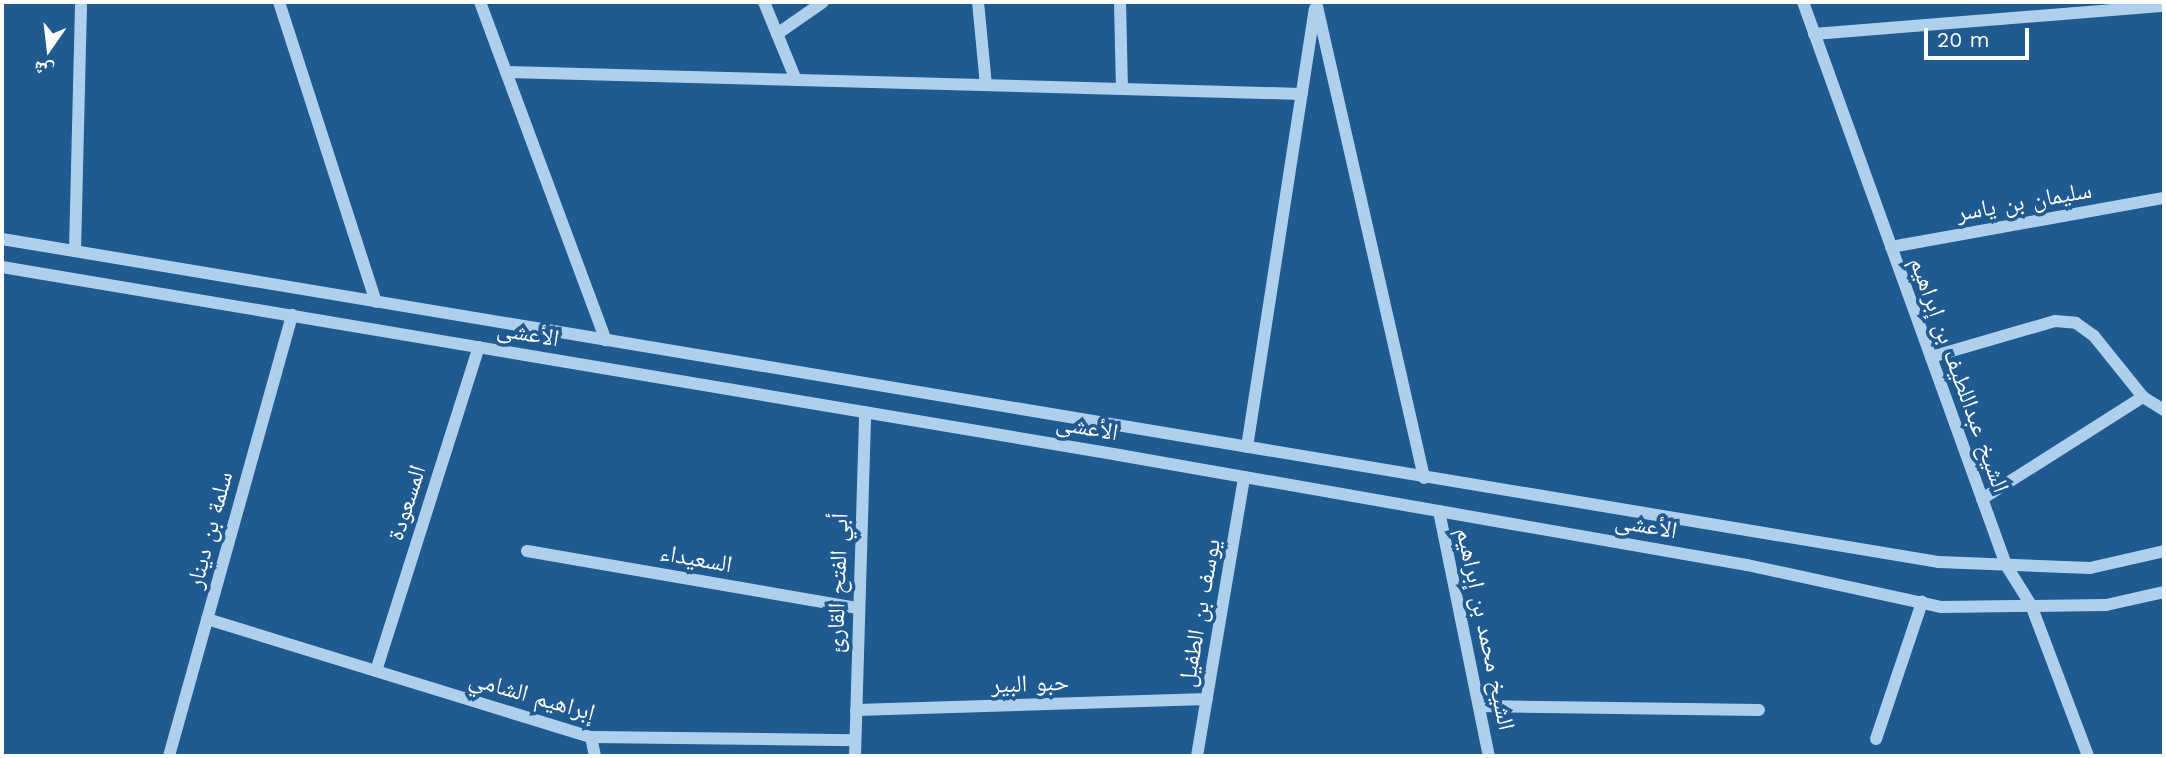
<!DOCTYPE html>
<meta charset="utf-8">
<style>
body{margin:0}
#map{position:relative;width:2166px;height:758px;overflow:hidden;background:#1f5a91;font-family:"Work Sans","Noto Naskh Arabic",sans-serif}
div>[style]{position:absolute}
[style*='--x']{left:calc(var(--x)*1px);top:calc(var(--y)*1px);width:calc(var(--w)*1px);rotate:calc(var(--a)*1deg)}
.minor>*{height:12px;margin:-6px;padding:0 6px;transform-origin:6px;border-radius:6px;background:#afd0ed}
span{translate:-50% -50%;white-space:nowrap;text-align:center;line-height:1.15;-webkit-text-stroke:7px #1f5a91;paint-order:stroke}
.street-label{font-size:24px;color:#fff}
.frame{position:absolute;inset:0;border:4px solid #fff;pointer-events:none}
.north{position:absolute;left:14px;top:14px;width:70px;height:70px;-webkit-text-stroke:5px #1f5a91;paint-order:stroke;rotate:194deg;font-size:19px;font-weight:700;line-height:28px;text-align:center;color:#fff}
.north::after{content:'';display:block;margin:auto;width:24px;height:32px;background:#fff;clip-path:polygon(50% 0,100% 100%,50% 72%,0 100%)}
.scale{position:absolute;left:1924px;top:28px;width:105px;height:32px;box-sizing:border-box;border:4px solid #fff;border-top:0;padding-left:9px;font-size:21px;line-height:24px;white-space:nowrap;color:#fff;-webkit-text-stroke:5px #1f5a91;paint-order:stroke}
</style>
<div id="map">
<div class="minor">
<i style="--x:279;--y:2;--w:315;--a:72.1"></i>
<i style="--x:480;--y:2;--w:361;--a:69.6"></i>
<i style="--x:764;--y:2;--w:84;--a:67.7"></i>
<i style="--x:978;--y:2;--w:83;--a:84.5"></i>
<i style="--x:1120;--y:2;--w:87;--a:88.7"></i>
<i style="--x:1316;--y:2;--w:488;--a:77.2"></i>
<i style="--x:1803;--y:2;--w:598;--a:70.17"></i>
<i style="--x:2006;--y:565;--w:47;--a:58"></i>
<i style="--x:2031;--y:605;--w:161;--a:69.3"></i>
<i style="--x:777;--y:34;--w:56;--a:-34.8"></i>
<i style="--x:1814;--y:34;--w:351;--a:-4.6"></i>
<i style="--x:506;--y:72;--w:796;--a:1.58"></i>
<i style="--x:2;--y:239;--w:1964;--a:9.47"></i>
<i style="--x:1939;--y:562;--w:151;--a:2.3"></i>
<i style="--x:2090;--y:568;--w:76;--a:-12.9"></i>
<i style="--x:1891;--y:247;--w:277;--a:-10.2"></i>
<i style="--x:75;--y:251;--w:249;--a:-88.6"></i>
<i style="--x:2;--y:267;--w:1133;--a:9.55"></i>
<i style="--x:1119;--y:455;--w:638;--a:9.94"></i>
<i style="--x:1747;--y:565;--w:198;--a:12.2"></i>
<i style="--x:1941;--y:607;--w:165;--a:-0.7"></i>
<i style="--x:2106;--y:605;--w:59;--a:-12.6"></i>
<i style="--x:1931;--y:357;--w:129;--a:-16.2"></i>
<i style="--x:2055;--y:321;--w:21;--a:5"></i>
<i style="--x:2076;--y:323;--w:22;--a:36"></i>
<i style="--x:2094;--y:336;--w:78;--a:51.2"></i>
<i style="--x:2143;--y:397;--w:25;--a:32"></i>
<i style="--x:1247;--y:447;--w:443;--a:-81.2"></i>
<i style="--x:1982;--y:499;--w:191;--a:-32.4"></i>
<i style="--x:1439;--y:511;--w:250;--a:78.5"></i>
<i style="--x:527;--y:551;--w:336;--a:9.8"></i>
<i style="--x:207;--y:619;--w:402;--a:17.1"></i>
<i style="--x:591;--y:737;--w:264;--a:0.7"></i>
<i style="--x:376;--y:671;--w:340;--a:-72.4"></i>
<i style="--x:1479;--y:706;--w:280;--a:0.8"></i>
<i style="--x:856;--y:710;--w:351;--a:-1.8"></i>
<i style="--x:591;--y:737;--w:19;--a:78"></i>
<i style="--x:1876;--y:739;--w:145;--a:-71.4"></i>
<i style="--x:169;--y:756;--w:458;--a:-74.4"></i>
<i style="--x:855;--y:756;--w:344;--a:-88.3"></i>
<i style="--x:1197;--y:756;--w:283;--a:-80.4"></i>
</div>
<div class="street-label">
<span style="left:2024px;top:202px;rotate:-10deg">سليمان بن ياسر</span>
<span style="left:528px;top:334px;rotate:10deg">الأعشى</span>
<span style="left:1959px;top:375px;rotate:70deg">الشيخ عبداللطيف بن إبراهيم</span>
<span style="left:1087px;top:428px;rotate:10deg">الأعشى</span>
<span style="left:407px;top:503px;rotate:-72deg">المسعودة</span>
<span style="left:1646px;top:526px;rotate:10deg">الأعشى</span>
<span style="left:210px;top:530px;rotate:-75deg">سلمة بن دينار</span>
<span style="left:696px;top:559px;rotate:10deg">السعيداء</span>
<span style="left:838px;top:583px;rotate:-88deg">أبي الفتح القارئ</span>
<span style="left:1200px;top:613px;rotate:-80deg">يوسف بن الطفيل</span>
<span style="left:1485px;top:629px;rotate:78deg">الشيخ محمد بن إبراهيم</span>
<span style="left:1030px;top:684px;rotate:-2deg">حبو البير</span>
<span style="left:532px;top:696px;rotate:16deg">إبراهيم الشامي</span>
</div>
<div class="frame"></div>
<div class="north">ش</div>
<div class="scale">20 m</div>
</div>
